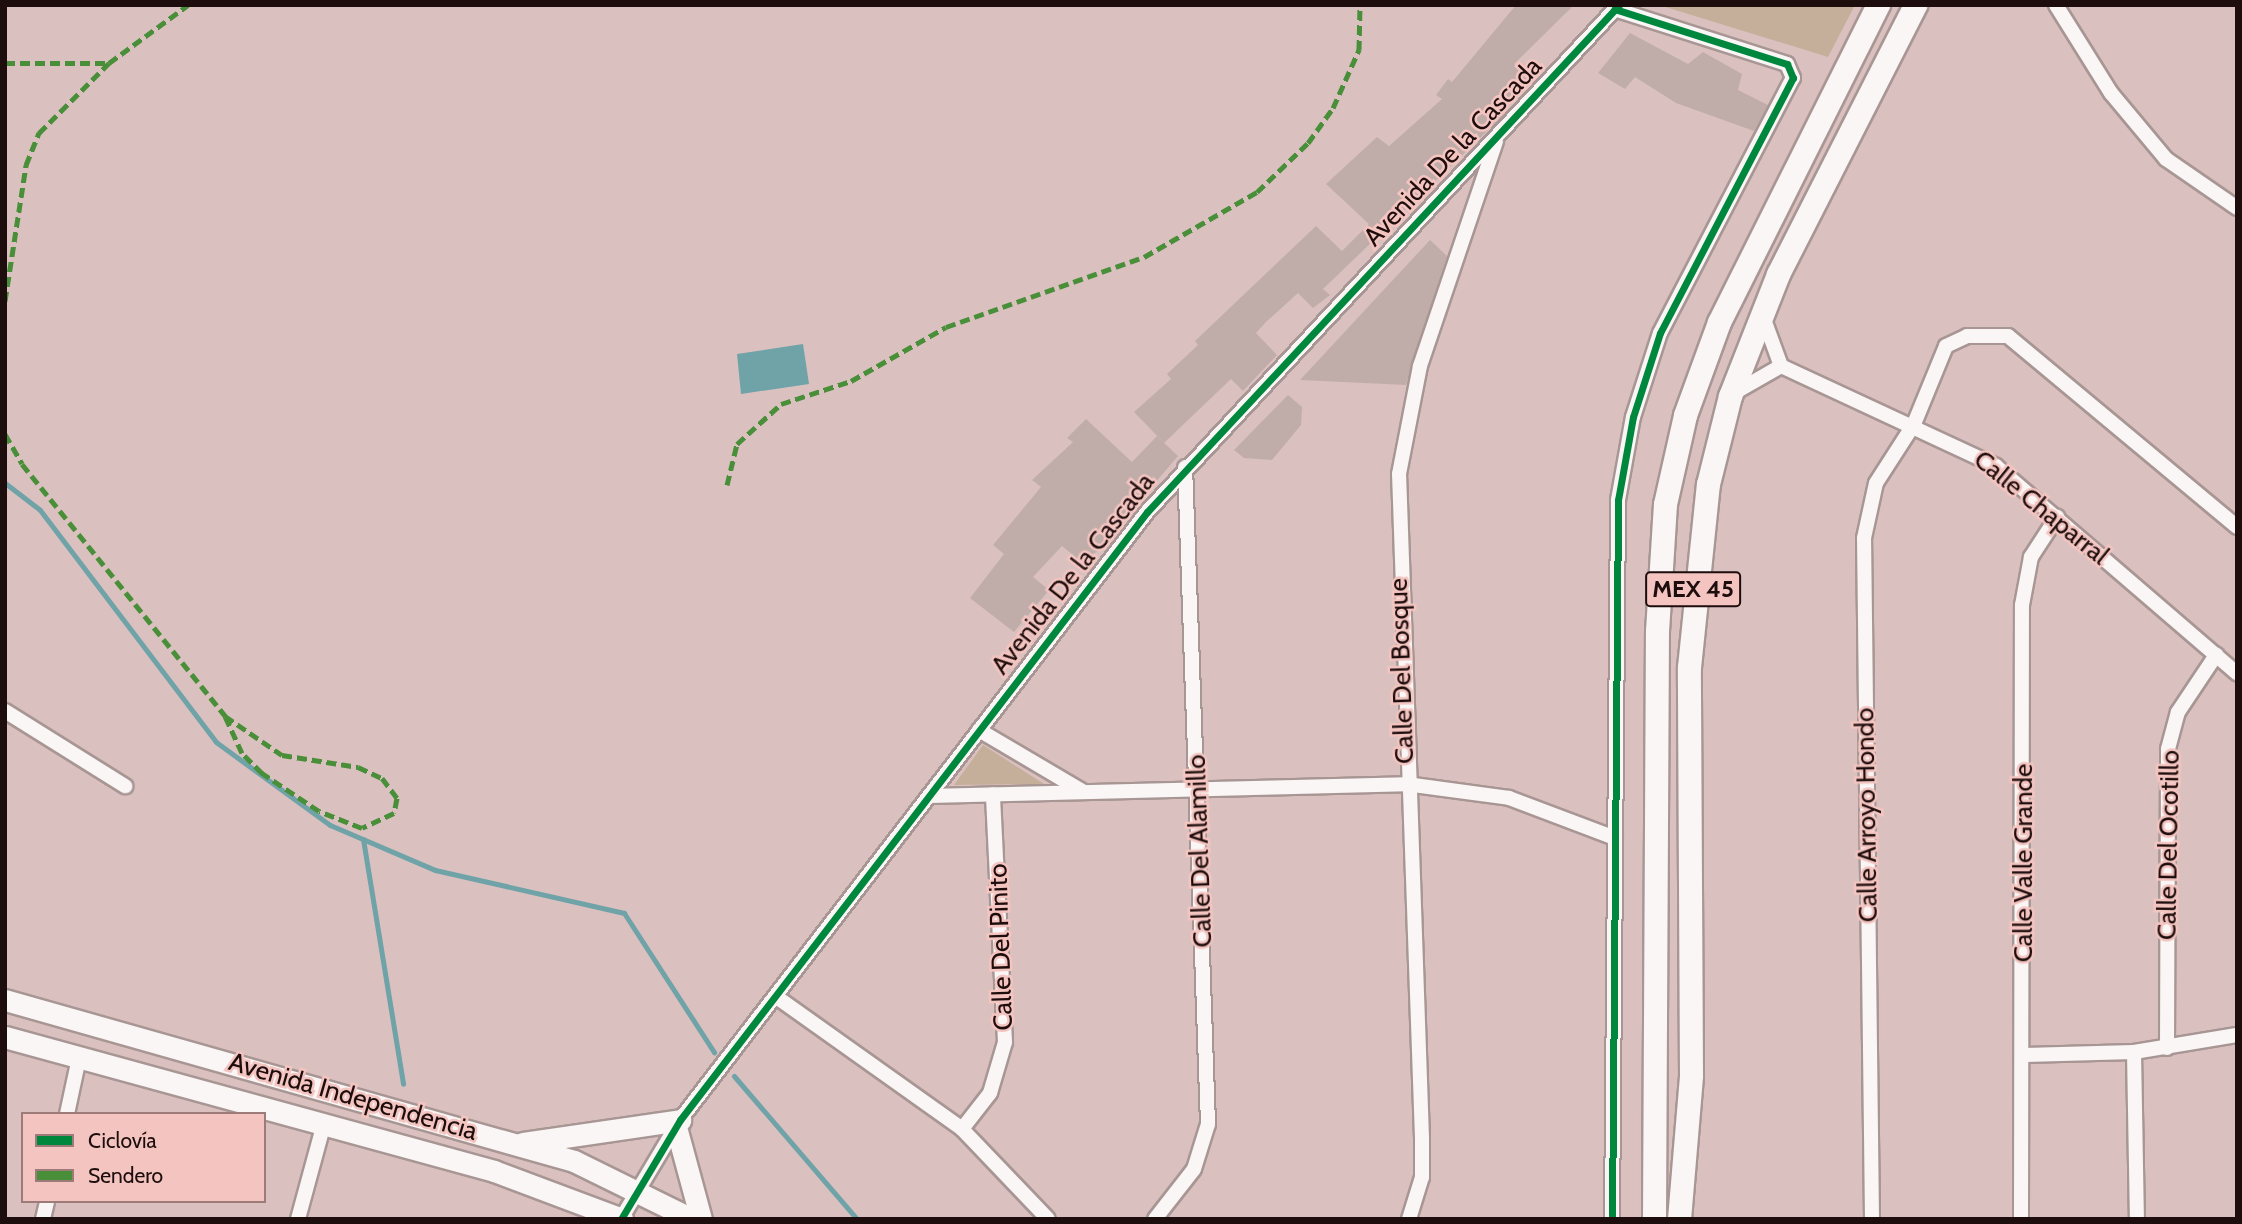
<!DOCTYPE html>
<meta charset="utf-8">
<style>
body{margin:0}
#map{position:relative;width:2242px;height:1224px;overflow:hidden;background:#dac1bf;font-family:Cabin,sans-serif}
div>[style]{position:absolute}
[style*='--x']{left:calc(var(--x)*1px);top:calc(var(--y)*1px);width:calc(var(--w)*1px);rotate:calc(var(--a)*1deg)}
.green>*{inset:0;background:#c5af9a}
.water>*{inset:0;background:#6fa3a8}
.stream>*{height:5px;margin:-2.5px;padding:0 2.5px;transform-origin:2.5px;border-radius:2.5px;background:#6fa3a8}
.building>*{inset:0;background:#c0ada9}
.roads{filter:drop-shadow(2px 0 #a89694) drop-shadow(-2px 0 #a89694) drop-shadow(0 2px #a89694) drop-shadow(0 -2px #a89694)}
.minor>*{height:14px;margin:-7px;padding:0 7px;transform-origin:7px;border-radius:7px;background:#f9f6f5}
.secondary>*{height:21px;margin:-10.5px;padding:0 10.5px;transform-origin:10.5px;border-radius:10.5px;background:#f9f6f5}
.primary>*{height:23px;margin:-11.5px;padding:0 11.5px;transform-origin:11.5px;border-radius:11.5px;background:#f9f6f5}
.quiet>*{height:5px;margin-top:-2.5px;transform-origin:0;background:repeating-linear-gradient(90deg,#498e38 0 10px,transparent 0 15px)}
.cycleway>*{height:7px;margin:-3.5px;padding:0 3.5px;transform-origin:3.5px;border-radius:3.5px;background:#00873e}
span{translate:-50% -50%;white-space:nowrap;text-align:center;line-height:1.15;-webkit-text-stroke:5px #f3c4c0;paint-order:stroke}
.shield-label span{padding:2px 5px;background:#f3c4c0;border:2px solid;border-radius:5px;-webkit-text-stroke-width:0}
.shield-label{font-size:24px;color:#1d0d0c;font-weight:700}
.street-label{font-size:26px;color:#1d0d0c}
.frame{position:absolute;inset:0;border:7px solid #1d0d0c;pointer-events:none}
.legend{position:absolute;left:21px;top:1112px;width:245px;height:91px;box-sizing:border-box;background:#f3c4c0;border:2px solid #9d7b78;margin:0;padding:9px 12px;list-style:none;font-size:21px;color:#1d0d0c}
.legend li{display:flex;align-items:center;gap:14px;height:35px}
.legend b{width:35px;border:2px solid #9d7b78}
</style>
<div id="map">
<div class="green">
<i style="clip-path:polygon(1659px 5px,1855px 5px,1828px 57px)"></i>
<i style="clip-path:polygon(983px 745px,1044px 784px,954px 785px)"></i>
</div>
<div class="water">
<i style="clip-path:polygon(803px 344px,809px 384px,741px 394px,737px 354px)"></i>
</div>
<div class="stream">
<i style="--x:5;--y:483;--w:44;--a:37.6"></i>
<i style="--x:40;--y:510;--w:291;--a:52.8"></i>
<i style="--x:216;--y:742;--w:141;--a:36.1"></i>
<i style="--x:330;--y:825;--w:114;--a:23.2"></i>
<i style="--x:435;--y:870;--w:194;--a:12.8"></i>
<i style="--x:624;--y:913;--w:166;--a:57.1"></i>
<i style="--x:363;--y:839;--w:248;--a:80.7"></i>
<i style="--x:734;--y:1076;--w:189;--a:49.3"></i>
</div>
<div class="building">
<i style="clip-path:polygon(1516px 5px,1574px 5px,1514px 64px,1529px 79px,1500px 108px,1505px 114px,1323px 289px,1330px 295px,1313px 308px,1298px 293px,1266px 322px,1256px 333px,1277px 355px,1243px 391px,1231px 379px,1164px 443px,1134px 412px,1171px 379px,1167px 374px,1198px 345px,1195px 341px,1316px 226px,1342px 251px,1369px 224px,1326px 184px,1377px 137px,1389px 146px,1442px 99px,1436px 95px,1448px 79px,1452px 82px)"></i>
<i style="clip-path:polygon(1630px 33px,1688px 64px,1703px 52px,1742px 74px,1738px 90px,1768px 105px,1754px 131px,1676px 103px,1635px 77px,1625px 89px,1598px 73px)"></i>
<i style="clip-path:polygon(1430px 240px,1447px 256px,1406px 385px,1300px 380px)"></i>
<i style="clip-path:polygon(1288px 395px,1302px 407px,1301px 425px,1272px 460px,1244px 458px,1234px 450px)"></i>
<i style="clip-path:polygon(1086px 419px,1132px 462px,1157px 436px,1178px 456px,1085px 565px,1062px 546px,1033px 577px,1049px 590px,1014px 632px,970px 598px,1004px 554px,993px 545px,1041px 487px,1032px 480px,1073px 442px,1067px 438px)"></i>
</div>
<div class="roads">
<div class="minor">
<i style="--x:2056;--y:5;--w:104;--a:58"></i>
<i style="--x:2111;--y:93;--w:86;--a:50.2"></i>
<i style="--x:2166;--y:159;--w:86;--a:34.6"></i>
<i style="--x:1762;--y:314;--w:55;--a:69.9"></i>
<i style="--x:1781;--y:366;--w:237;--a:24.9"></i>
<i style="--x:1996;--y:466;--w:318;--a:40.7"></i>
<i style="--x:1734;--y:393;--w:54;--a:-29.9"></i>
<i style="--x:5;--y:711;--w:142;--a:32"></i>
<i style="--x:979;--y:730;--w:120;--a:30.6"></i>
<i style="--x:929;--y:796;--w:477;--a:-1.4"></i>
<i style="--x:1406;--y:784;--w:104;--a:7.7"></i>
<i style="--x:1509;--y:798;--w:113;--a:20.7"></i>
<i style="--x:778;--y:998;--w:226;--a:35.4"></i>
<i style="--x:962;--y:1129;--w:124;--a:46.3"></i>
<i style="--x:2167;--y:1048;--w:299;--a:-89.8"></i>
<i style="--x:2168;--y:749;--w:38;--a:-75"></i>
<i style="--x:2178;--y:712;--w:69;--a:-56.3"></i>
<i style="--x:2134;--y:1052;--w:167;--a:89"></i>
<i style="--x:2025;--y:1055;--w:109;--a:-1.6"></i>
<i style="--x:2134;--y:1052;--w:104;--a:-9.4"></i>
<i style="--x:67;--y:1114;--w:57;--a:-77.9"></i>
<i style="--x:962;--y:1129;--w:46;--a:-52.1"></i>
<i style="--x:990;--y:1093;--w:53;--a:-73.6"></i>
<i style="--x:1005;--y:1042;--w:248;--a:-92.8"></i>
<i style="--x:43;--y:1219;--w:18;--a:-77"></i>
<i style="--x:298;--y:1219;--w:95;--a:-74.8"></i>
<i style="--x:621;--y:1219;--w:115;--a:-59.2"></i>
<i style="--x:680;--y:1120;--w:767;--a:-52.47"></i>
<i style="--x:1147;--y:512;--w:693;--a:-47.05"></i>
<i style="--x:1155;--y:1219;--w:63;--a:-52"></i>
<i style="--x:1194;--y:1169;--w:47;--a:-72.7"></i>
<i style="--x:1208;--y:1124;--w:657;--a:-92"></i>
<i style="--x:1409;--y:1219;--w:44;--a:-72.8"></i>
<i style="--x:1422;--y:1177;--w:39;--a:-90"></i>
<i style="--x:1422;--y:1138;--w:664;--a:-91.98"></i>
<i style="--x:1399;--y:474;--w:110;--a:-79"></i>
<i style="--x:1420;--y:366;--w:237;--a:-71.3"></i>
<i style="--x:1612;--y:1219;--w:719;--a:-89.52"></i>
<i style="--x:1618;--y:500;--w:84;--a:-79.8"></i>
<i style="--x:1633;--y:417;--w:88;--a:-72.2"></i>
<i style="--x:1660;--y:333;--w:288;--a:-62.5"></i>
<i style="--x:1793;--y:78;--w:15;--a:-113"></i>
<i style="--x:1787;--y:64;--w:181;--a:-162.3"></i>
<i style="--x:1872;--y:1219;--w:681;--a:-90.67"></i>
<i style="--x:1864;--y:538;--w:56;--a:-77.7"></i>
<i style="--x:1876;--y:483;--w:70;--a:-57.2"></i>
<i style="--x:1914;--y:424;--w:84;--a:-67.7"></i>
<i style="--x:1946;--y:346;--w:23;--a:-25"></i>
<i style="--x:1967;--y:336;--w:41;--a:0"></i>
<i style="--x:2008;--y:336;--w:298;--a:39.8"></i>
<i style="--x:2021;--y:1219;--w:614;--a:-89.91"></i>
<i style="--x:2022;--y:605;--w:49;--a:-79.4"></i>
<i style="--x:2031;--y:557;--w:48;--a:-57"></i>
</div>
<div class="secondary">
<i style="--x:5;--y:1000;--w:591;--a:15.8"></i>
<i style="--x:574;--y:1161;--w:131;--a:26.2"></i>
<i style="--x:5;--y:1037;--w:507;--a:15.32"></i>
<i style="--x:494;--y:1171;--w:137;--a:20.6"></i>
<i style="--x:676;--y:1127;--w:95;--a:74.8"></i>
<i style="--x:523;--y:1143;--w:159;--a:-8.3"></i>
</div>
<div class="primary">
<i style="--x:1654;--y:1219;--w:588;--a:-89.71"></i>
<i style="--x:1657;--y:631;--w:127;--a:-86.4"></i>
<i style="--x:1665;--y:504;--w:91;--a:-77.3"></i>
<i style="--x:1685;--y:415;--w:99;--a:-69.9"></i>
<i style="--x:1719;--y:322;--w:355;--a:-63.4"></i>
<i style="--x:1679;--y:1219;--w:144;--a:-85.2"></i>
<i style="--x:1691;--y:1075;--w:408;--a:-90.3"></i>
<i style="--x:1689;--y:667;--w:184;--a:-84.1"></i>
<i style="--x:1708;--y:484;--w:91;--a:-76"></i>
<i style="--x:1730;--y:396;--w:131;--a:-68.5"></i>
<i style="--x:1778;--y:274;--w:302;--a:-63"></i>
</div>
</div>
<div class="quiet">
<i style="--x:5;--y:63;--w:104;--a:0"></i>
<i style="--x:5;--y:301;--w:138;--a:-81.2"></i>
<i style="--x:26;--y:165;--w:35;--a:-68"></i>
<i style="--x:39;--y:133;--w:99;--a:-45"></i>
<i style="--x:109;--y:63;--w:98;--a:-36.3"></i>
<i style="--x:5;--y:434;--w:34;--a:60"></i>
<i style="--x:22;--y:464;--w:324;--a:51.1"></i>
<i style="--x:225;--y:716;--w:69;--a:34.4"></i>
<i style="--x:282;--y:755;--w:77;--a:9"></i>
<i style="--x:358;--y:767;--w:26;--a:25"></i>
<i style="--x:382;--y:778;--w:25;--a:53"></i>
<i style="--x:397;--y:798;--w:15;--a:101"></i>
<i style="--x:394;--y:813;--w:35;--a:155"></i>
<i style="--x:362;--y:828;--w:46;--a:-158.4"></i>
<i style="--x:319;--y:811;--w:69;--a:-146.3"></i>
<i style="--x:262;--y:773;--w:28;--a:-135"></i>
<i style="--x:242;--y:753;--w:41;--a:-114.7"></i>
<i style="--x:727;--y:485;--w:42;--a:-76.3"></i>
<i style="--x:737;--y:444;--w:59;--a:-42.3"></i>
<i style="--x:781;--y:404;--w:74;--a:-18.2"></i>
<i style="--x:851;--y:381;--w:109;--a:-29.6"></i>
<i style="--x:946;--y:327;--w:210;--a:-19.5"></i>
<i style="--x:1144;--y:257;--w:130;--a:-29.9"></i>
<i style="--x:1257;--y:192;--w:71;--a:-43.9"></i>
<i style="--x:1308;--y:143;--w:43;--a:-54.5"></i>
<i style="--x:1333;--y:108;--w:64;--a:-65.9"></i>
<i style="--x:1359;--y:50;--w:45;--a:-88.7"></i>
</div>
<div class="cycleway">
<i style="--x:621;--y:1219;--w:115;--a:-59.2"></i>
<i style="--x:680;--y:1120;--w:767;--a:-52.47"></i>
<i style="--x:1147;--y:512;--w:693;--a:-47.05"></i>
<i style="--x:1612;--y:1219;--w:719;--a:-89.52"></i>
<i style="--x:1618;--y:500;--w:84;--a:-79.8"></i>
<i style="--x:1633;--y:417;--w:88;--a:-72.2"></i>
<i style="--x:1660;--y:333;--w:288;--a:-62.5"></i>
<i style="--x:1793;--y:78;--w:15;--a:-113"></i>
<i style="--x:1787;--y:64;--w:181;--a:-162.3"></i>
</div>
<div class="shield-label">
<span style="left:1693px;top:589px">MEX 45</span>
</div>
<div class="street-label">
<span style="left:1453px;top:152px;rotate:-47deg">Avenida De la Cascada</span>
<span style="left:2041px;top:508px;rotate:39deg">Calle Chaparral</span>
<span style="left:1073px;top:574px;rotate:-52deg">Avenida De la Cascada</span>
<span style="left:1402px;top:671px;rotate:-92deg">Calle Del Bosque</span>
<span style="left:1867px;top:815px;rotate:-91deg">Calle Arroyo Hondo</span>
<span style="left:2169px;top:845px;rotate:-89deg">Calle Del Ocotillo</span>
<span style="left:1200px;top:851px;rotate:-92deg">Calle Del Alamillo</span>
<span style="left:2024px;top:863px;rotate:-90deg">Calle Valle Grande</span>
<span style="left:1001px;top:947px;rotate:-92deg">Calle Del Pinito</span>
<span style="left:353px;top:1097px;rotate:16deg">Avenida Independencia</span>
</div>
<div class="frame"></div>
<ul class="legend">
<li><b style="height:9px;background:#00873e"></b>Ciclovía</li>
<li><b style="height:9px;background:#498e38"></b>Sendero</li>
</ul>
</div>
